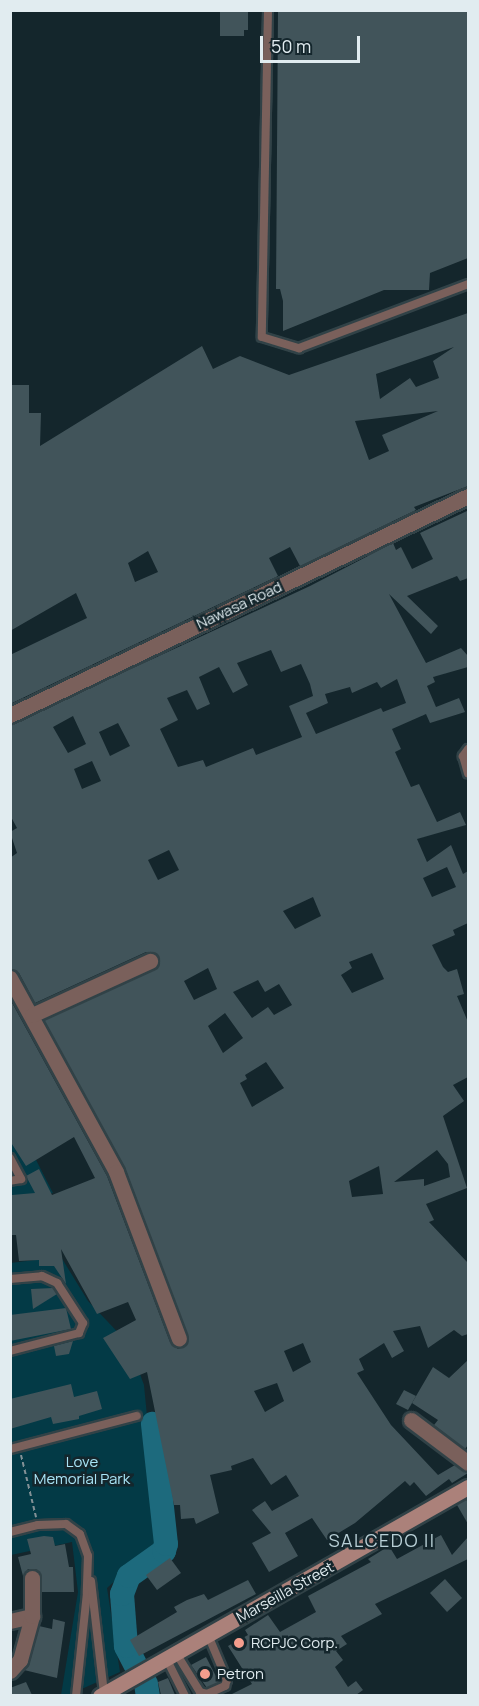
<!DOCTYPE html>
<style>
body{margin:0}
#map{position:relative;width:479px;height:1706px;overflow:hidden;background:#14262c;font-family:Manrope,sans-serif}
div>[style]{position:absolute}
[style*='--x']{left:calc(var(--x)*1px);top:calc(var(--y)*1px);width:calc(var(--w)*1px);rotate:calc(var(--a)*1deg)}
.green>*{inset:0;background:#033a46}
.river>*{height:24px;margin:-12px;padding:0 12px;transform-origin:12px;border-radius:12px;background:#1d6a7d}
.building>*{inset:0;background:#41545a}
.path>*{height:2px;margin-top:-1px;transform-origin:0;background:repeating-linear-gradient(90deg,#839196 0 4.5px,transparent 0 7.5px)}
.roads{filter:drop-shadow(2px 0 #314247) drop-shadow(-2px 0 #314247) drop-shadow(0 2px #314247) drop-shadow(0 -2px #314247)}
.service>*{height:8px;margin:-4px;padding:0 4px;transform-origin:4px;border-radius:4px;background:#7a605b}
.minor>*{height:15px;margin:-7.5px;padding:0 7.5px;transform-origin:7.5px;border-radius:7.5px;background:#7a605b}
.tertiary>*{height:15px;margin:-7.5px;padding:0 7.5px;transform-origin:7.5px;border-radius:7.5px;background:#7a605b}
.secondary>*{height:15px;margin:-7.5px;padding:0 7.5px;transform-origin:7.5px;border-radius:7.5px;background:#ab817a}
.dots>*{width:16px;height:16px;translate:-50% -50%;box-sizing:border-box;border:3px solid #14262c;border-radius:50%}
span{translate:-50% -50%;white-space:nowrap;text-align:center;line-height:1.15;-webkit-text-stroke:5px #14262c;paint-order:stroke}
.street-label{font-size:15px;color:#e1ecf0}
.park-label{font-size:15px;color:#a9e4f6}
.poi-label{font-size:15px;color:#e1ecf0}
.left{translate:0 -50%;text-align:left}
.quarter-label{font-size:18px;color:#b9d0d7;letter-spacing:1.5px}
.frame{position:absolute;inset:0;border:12px solid #e1ecf0;pointer-events:none}
.scale{position:absolute;left:260px;top:36px;width:100px;height:27px;box-sizing:border-box;border:3px solid #e1ecf0;border-top:0;padding-left:8px;font-size:18px;line-height:21px;white-space:nowrap;color:#e1ecf0;-webkit-text-stroke:4px #14262c;paint-order:stroke}
</style>
<div id="map">
<div class="green">
<i style="clip-path:polygon(11px 1111px,53px 1193px,11px 1201px)"></i>
<i style="clip-path:polygon(61px 1257px,88px 1301px,129px 1344px,144px 1385px,159px 1541px,107px 1588px,120px 1672px,68px 1695px,61px 1695px,78px 1592px,72px 1542px,11px 1555px,10px 1263px)"></i>
</div>
<div class="river">
<i style="--x:135;--y:1664;--w:20;--a:-117"></i>
<i style="--x:126;--y:1646;--w:52;--a:-94.4"></i>
<i style="--x:122;--y:1594;--w:19;--a:-69"></i>
<i style="--x:129;--y:1576;--w:43;--a:-35.5"></i>
<i style="--x:164;--y:1551;--w:7;--a:-74"></i>
<i style="--x:166;--y:1544;--w:121;--a:-96.2"></i>
<i style="--x:146;--y:1684;--w:12;--a:81"></i>
</div>
<div class="building">
<i style="clip-path:polygon(220px 10px,248px 10px,248px 30px,244px 30px,244px 36px,220px 36px)"></i>
<i style="clip-path:polygon(278px 10px,468px 10px,468px 258px,430px 273px,429px 290px,384px 290px,283px 331px,283px 301px,280px 289px,276px 289px)"></i>
<i style="clip-path:polygon(evenodd,468px 313px,468px 486px,414px 507px,416px 510px,300px 566px,290px 547px,269px 558px,278px 576px,10px 704px,10px 655px,87px 618px,76px 593px,10px 631px,10px 385px,29px 385px,29px 413px,41px 413px,40px 446px,202px 346px,213px 369px,240px 356px,289px 375px,468px 313px,454px 347px,433px 361px,439px 378px,416px 387px,410px 378px,380px 399px,376px 374px,454px 347px,468px 313px,438px 411px,382px 435px,389px 451px,369px 460px,355px 421px,438px 411px,468px 313px,148px 551px,158px 572px,135px 582px,128px 563px,148px 551px)"></i>
<i style="clip-path:polygon(evenodd,468px 507px,468px 578px,460px 581px,457px 576px,407px 596px,438px 626px,431px 634px,389px 594px,426px 663px,461px 648px,468px 656px,468px 667px,433px 677px,435px 682px,427px 686px,436px 707px,459px 698px,465px 712px,430px 723px,426px 714px,392px 729px,401px 749px,395px 752px,411px 787px,419px 784px,437px 822px,460px 812px,466px 825px,417px 839px,427px 862px,451px 845px,463px 874px,468px 871px,468px 923px,453px 930px,455px 935px,432px 945px,443px 967px,448px 972px,457px 969px,464px 994px,457px 996px,468px 1022px,468px 1077px,453px 1085px,464px 1101px,443px 1116px,467px 1188px,426px 1204px,434px 1220px,429px 1222px,468px 1263px,468px 1334px,462px 1336px,454px 1330px,428px 1348px,420px 1326px,393px 1331px,404px 1351px,392px 1358px,384px 1343px,359px 1359px,364px 1370px,357px 1373px,391px 1425px,438px 1475px,455px 1465px,468px 1473px,452px 1483px,449px 1479px,426px 1496px,414px 1482px,410px 1486px,405px 1481px,355px 1523px,327px 1540px,312px 1518px,285px 1533px,298px 1556px,269px 1572px,252px 1543px,271px 1533px,252px 1510px,265px 1501px,272px 1511px,299px 1496px,286px 1475px,271px 1485px,253px 1458px,231px 1466px,232px 1470px,210px 1475px,219px 1513px,196px 1524px,194px 1518px,181px 1519px,180px 1505px,174px 1505px,147px 1372px,130px 1379px,103px 1338px,136px 1320px,128px 1302px,97px 1314px,61px 1249px,66px 1284px,54px 1266px,39px 1266px,39px 1260px,19px 1261px,16px 1235px,10px 1235px,12px 1195px,35px 1193px,26px 1176px,39px 1169px,52px 1195px,95px 1178px,74px 1137px,26px 1166px,10px 1141px,10px 999px,107px 1176px,170px 1342px,178px 1349px,187px 1345px,188px 1336px,125px 1168px,44px 1020px,154px 970px,159px 958px,146px 952px,35px 1003px,19px 973px,10px 968px,10px 858px,17px 853px,10px 832px,17px 828px,10px 815px,10px 725px,310px 586px,393px 543px,396px 550px,401px 547px,412px 569px,433px 559px,420px 533px,467px 511px,468px 507px,271px 650px,281px 672px,301px 664px,310px 684px,313px 696px,289px 706px,302px 737px,256px 755px,253px 748px,206px 767px,203px 760px,178px 767px,160px 729px,178px 720px,167px 698px,187px 690px,197px 710px,210px 704px,199px 677px,219px 667px,233px 693px,248px 685px,237px 663px,271px 650px,468px 507px,397px 679px,406px 703px,383px 712px,381px 708px,316px 734px,306px 713px,328px 703px,325px 694px,350px 687px,352px 693px,377px 682px,381px 688px,397px 679px,468px 507px,73px 716px,86px 744px,68px 753px,53px 727px,73px 716px,468px 507px,118px 723px,130px 746px,110px 756px,99px 732px,118px 723px,468px 507px,92px 761px,101px 781px,82px 789px,74px 769px,92px 761px,468px 507px,169px 850px,179px 870px,158px 880px,148px 860px,169px 850px,468px 507px,447px 867px,456px 887px,432px 897px,423px 878px,447px 867px,468px 507px,313px 897px,321px 916px,295px 929px,283px 911px,313px 897px,468px 507px,372px 953px,384px 979px,352px 993px,341px 975px,352px 968px,349px 962px,372px 953px,468px 507px,208px 968px,217px 989px,194px 1000px,184px 981px,208px 968px,468px 507px,258px 980px,265px 992px,279px 984px,292px 1005px,274px 1015px,268px 1007px,252px 1018px,233px 992px,258px 980px,468px 507px,225px 1013px,243px 1038px,223px 1053px,208px 1026px,225px 1013px,468px 507px,266px 1062px,284px 1088px,252px 1107px,240px 1083px,247px 1079px,245px 1075px,266px 1062px,468px 507px,437px 1150px,448px 1164px,450px 1177px,424px 1186px,424px 1179px,394px 1182px,437px 1150px,468px 507px,379px 1166px,383px 1194px,352px 1197px,349px 1181px,379px 1166px,468px 507px,303px 1343px,311px 1362px,293px 1372px,284px 1351px,303px 1343px,468px 507px,277px 1383px,284px 1401px,265px 1412px,254px 1391px,277px 1383px)"></i>
<i style="clip-path:polygon(53px 1288px,57px 1294px,33px 1309px,31px 1289px)"></i>
<i style="clip-path:polygon(66px 1308px,71px 1329px,10px 1341px,10px 1315px)"></i>
<i style="clip-path:polygon(73px 1341px,69px 1354px,56px 1356px,54px 1346px)"></i>
<i style="clip-path:polygon(468px 1360px,468px 1445px,465px 1449px,434px 1425px,438px 1420px,412px 1403px,433px 1367px,449px 1378px)"></i>
<i style="clip-path:polygon(71px 1384px,74px 1397px,97px 1391px,102px 1409px,79px 1416px,79px 1419px,53px 1424px,51px 1417px,10px 1429px,10px 1399px)"></i>
<i style="clip-path:polygon(404px 1390px,416px 1396px,408px 1410px,396px 1404px)"></i>
<i style="clip-path:polygon(466px 1499px,468px 1503px,468px 1524px,457px 1505px)"></i>
<i style="clip-path:polygon(441px 1535px,452px 1555px,468px 1537px,468px 1559px,375px 1604px,382px 1614px,341px 1636px,347px 1644px,336px 1651px,343px 1660px,335px 1667px,348px 1687px,356px 1681px,363px 1690px,356px 1695px,230px 1695px,252px 1684px,228px 1646px,248px 1635px,245px 1630px,268px 1615px,280px 1632px,316px 1612px,308px 1596px,371px 1562px,368px 1559px,389px 1546px,397px 1559px)"></i>
<i style="clip-path:polygon(44px 1536px,53px 1537px,55px 1546px,65px 1544px,69px 1567px,73px 1567px,74px 1592px,42px 1592px,42px 1577px,36px 1569px,28px 1569px,23px 1576px,18px 1557px,31px 1554px,27px 1539px)"></i>
<i style="clip-path:polygon(170px 1558px,181px 1573px,157px 1590px,146px 1575px)"></i>
<i style="clip-path:polygon(445px 1579px,462px 1598px,447px 1612px,430px 1593px)"></i>
<i style="clip-path:polygon(248px 1580px,256px 1594px,139px 1656px,130px 1640px,177px 1612px,174px 1607px,187px 1600px,204px 1594px,208px 1600px)"></i>
<i style="clip-path:polygon(53px 1619px,65px 1622px,57px 1678px,24px 1670px,39px 1626px,52px 1629px)"></i>
<i style="clip-path:polygon(206px 1657px,219px 1682px,207px 1688px,191px 1665px)"></i>
<i style="clip-path:polygon(168px 1678px,175px 1695px,161px 1695px,158px 1682px)"></i>
<i style="clip-path:polygon(26px 1682px,32px 1695px,10px 1695px,10px 1688px)"></i>
</div>
<div class="path">
<i style="--x:21;--y:1455;--w:64;--a:76.4"></i>
</div>
<div class="roads">
<div class="service">
<i style="--x:268;--y:10;--w:327;--a:91.1"></i>
<i style="--x:262;--y:337;--w:39;--a:17"></i>
<i style="--x:299;--y:348;--w:181;--a:-20.7"></i>
<i style="--x:468;--y:749;--w:9;--a:126"></i>
<i style="--x:463;--y:756;--w:18;--a:74"></i>
<i style="--x:10;--y:1158;--w:24;--a:62"></i>
<i style="--x:21;--y:1179;--w:11;--a:170"></i>
<i style="--x:10;--y:1279;--w:32;--a:-5"></i>
<i style="--x:42;--y:1276;--w:17;--a:25"></i>
<i style="--x:57;--y:1283;--w:48;--a:57"></i>
<i style="--x:83;--y:1323;--w:11;--a:112"></i>
<i style="--x:79;--y:1333;--w:71;--a:165.4"></i>
<i style="--x:10;--y:1449;--w:131;--a:-14.6"></i>
<i style="--x:10;--y:1532;--w:29;--a:-14"></i>
<i style="--x:38;--y:1525;--w:28;--a:-2"></i>
<i style="--x:66;--y:1524;--w:17;--a:36"></i>
<i style="--x:80;--y:1534;--w:23;--a:70"></i>
<i style="--x:88;--y:1556;--w:37;--a:92"></i>
<i style="--x:87;--y:1593;--w:104;--a:96.1"></i>
<i style="--x:91;--y:1581;--w:113;--a:83.4"></i>
<i style="--x:176;--y:1653;--w:46;--a:58.4"></i>
<i style="--x:200;--y:1692;--w:7;--a:16"></i>
<i style="--x:207;--y:1694;--w:20;--a:-24"></i>
<i style="--x:225;--y:1686;--w:6;--a:-72"></i>
<i style="--x:227;--y:1680;--w:49;--a:-112.9"></i>
<i style="--x:166;--y:1658;--w:42;--a:63.4"></i>
</div>
<div class="minor">
<i style="--x:10;--y:978;--w:221;--a:61.3"></i>
<i style="--x:116;--y:1172;--w:178;--a:69.3"></i>
<i style="--x:32;--y:1015;--w:130;--a:-24.6"></i>
<i style="--x:411;--y:1420;--w:71;--a:37"></i>
<i style="--x:10;--y:1621;--w:23;--a:-13"></i>
<i style="--x:10;--y:1671;--w:15;--a:-48"></i>
<i style="--x:20;--y:1660;--w:46;--a:-74.7"></i>
<i style="--x:32;--y:1616;--w:38;--a:-90"></i>
</div>
<div class="tertiary">
<i style="--x:10;--y:715;--w:508;--a:-25.56"></i>
</div>
<div class="secondary">
<i style="--x:100;--y:1696;--w:423;--a:-29.6"></i>
</div>
</div>
<div class="dots">
<i style="left:239px;top:1643px;background:#f49d8d"></i>
<i style="left:205px;top:1674px;background:#f49d8d"></i>
</div>
<div class="street-label">
<span style="left:239px;top:605px;rotate:-25deg">Nawasa Road</span>
<span style="left:285px;top:1592px;rotate:-29deg">Marseilla Street</span>
</div>
<div class="park-label">
<span style="left:82px;top:1470px">Love<br>Memorial Park</span>
</div>
<div class="poi-label">
<span class="left" style="left:251px;top:1643px">RCPJC Corp.</span>
<span class="left" style="left:217px;top:1674px">Petron</span>
</div>
<div class="quarter-label">
<span style="left:382px;top:1540px">SALCEDO II</span>
</div>
<div class="frame"></div>
<div class="scale">50 m</div>
</div>
